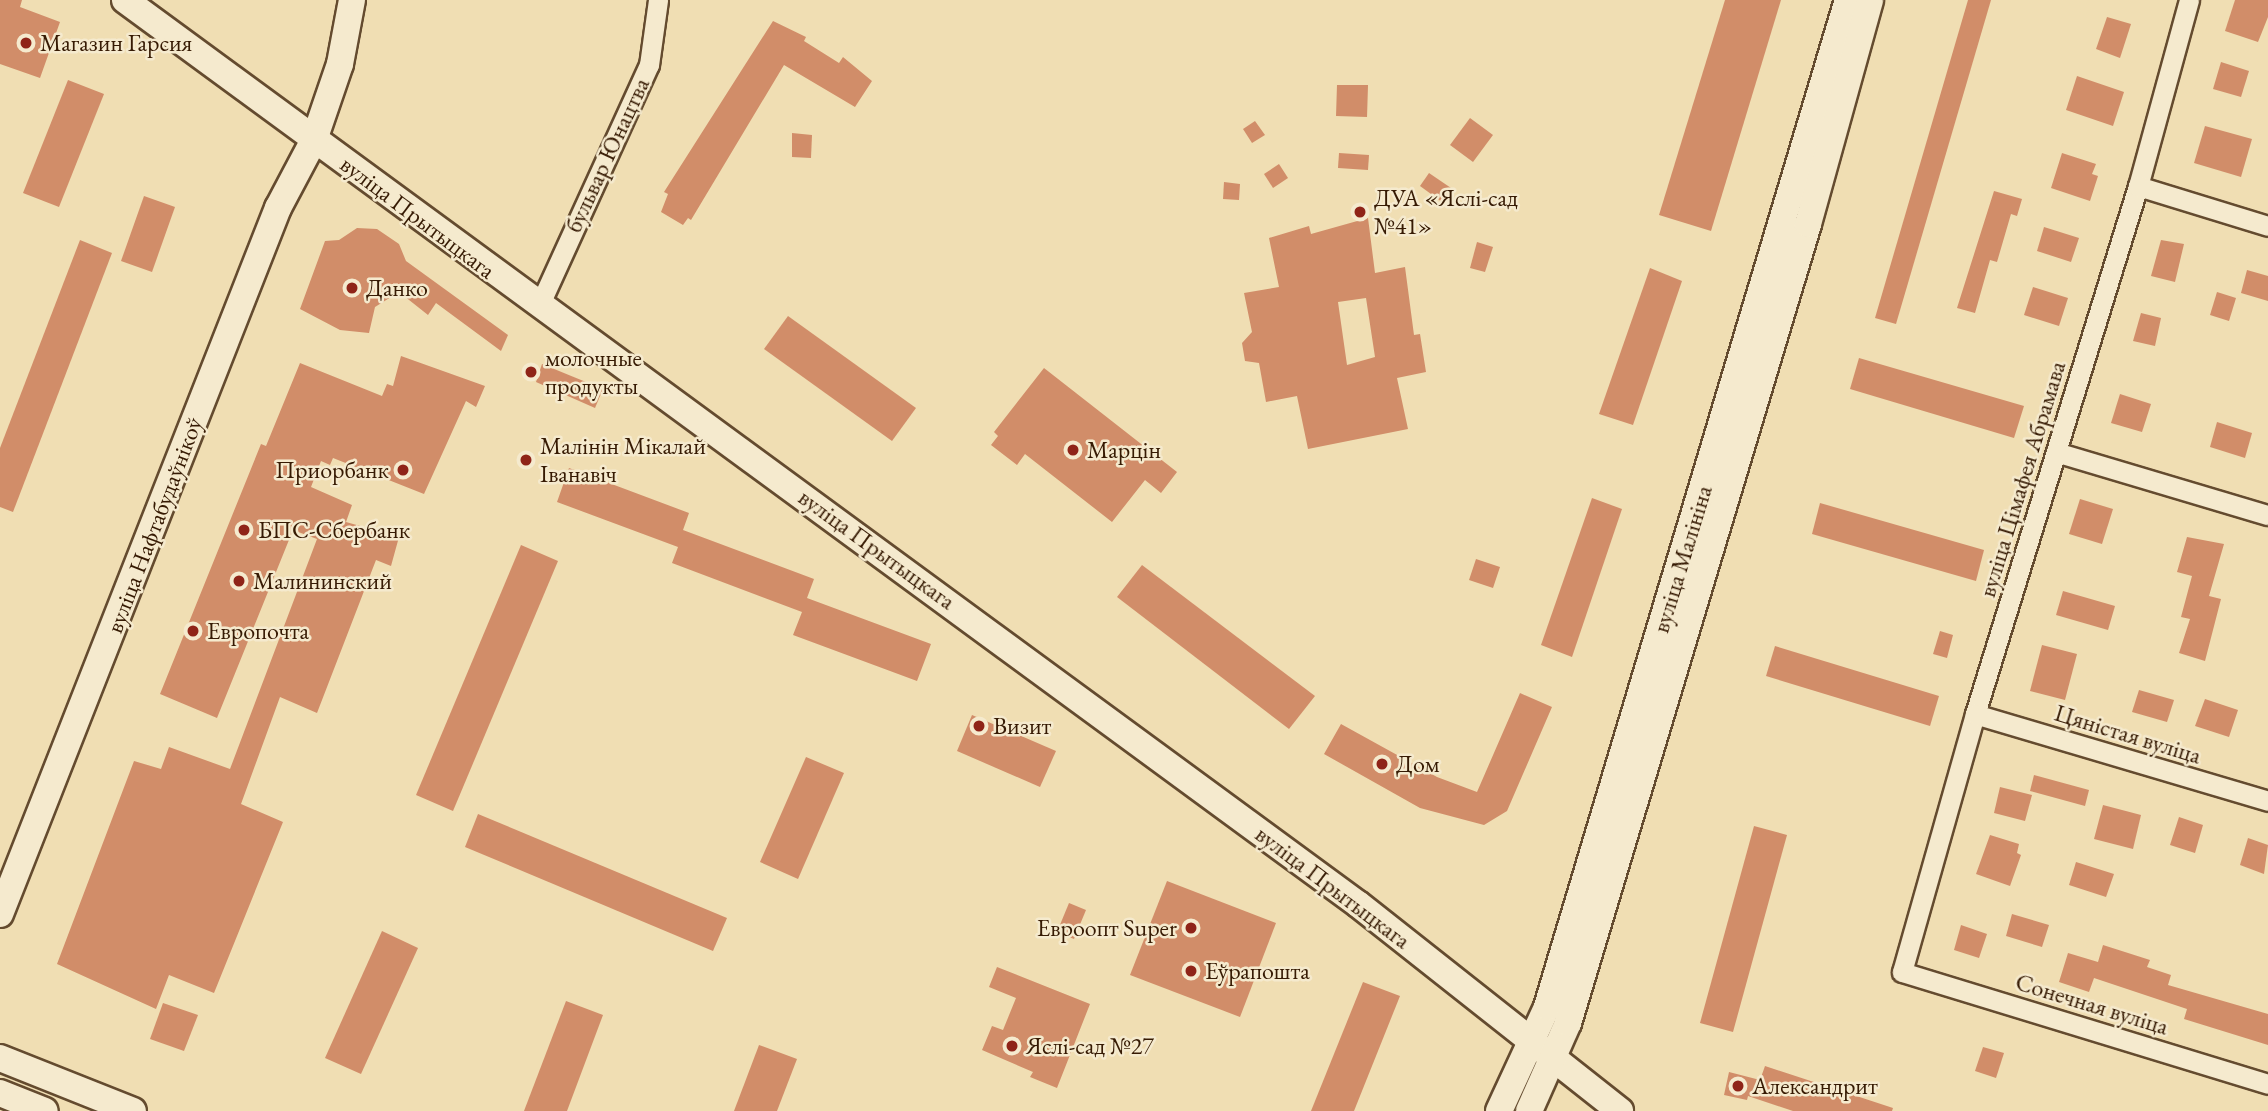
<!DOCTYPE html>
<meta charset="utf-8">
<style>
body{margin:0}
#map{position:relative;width:2268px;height:1111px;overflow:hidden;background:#f0deb3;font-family:"EB Garamond",serif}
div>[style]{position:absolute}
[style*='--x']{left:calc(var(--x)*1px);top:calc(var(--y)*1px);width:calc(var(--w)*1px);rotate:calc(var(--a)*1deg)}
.building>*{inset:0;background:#d18d69}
.roads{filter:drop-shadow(2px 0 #644b2f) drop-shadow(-2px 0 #644b2f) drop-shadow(0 2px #644b2f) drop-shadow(0 -2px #644b2f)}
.street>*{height:19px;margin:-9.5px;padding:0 9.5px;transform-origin:9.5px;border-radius:9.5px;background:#f5eace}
.secondary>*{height:26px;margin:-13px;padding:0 13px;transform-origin:13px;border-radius:13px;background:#f5eace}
.dots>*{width:19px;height:19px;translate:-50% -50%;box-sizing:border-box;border:4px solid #f5eace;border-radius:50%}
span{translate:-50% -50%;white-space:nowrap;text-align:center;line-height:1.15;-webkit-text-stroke:5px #f5eace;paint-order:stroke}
.poi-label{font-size:24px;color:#361a03}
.left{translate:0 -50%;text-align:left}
.right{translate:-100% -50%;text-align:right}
.street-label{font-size:24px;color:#361a03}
</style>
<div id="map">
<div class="building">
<i style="clip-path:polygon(0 0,22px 0,20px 7px,60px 22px,40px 78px,0 64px)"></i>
<i style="clip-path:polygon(1725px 0,1781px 0,1711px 231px,1659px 215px)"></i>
<i style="clip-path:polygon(1968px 0,1991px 0,1896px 324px,1875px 318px)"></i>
<i style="clip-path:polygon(2235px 0,2268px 0,2268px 17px,2258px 42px,2225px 31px)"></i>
<i style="clip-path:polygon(2107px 17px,2131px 24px,2120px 58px,2096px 49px)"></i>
<i style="clip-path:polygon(773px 21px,806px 37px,804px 41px,839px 63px,843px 57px,872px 81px,855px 107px,784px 65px,691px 220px,688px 218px,683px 225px,661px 212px,668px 194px,664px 192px)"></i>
<i style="clip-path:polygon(2221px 62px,2249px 71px,2241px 97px,2213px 89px)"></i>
<i style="clip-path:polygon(2077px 76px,2124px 92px,2113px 126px,2066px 110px)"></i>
<i style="clip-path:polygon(68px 80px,104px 94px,59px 207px,23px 193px)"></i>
<i style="clip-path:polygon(1337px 85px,1368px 85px,1367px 117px,1336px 116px)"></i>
<i style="clip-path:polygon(1470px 118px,1493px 135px,1473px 162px,1450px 145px)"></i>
<i style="clip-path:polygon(1255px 121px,1265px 135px,1252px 143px,1243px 129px)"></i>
<i style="clip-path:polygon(2205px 126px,2252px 139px,2241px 177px,2194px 163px)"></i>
<i style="clip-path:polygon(792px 133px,812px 135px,811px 158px,792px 157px)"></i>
<i style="clip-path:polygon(1339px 153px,1369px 155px,1368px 170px,1338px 168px)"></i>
<i style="clip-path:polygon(2062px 153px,2096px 164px,2092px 174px,2098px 176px,2090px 201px,2051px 188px)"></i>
<i style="clip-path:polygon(1279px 164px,1288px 178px,1273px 188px,1264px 174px)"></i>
<i style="clip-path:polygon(1429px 173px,1451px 188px,1442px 202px,1420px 186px)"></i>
<i style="clip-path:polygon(1224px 182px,1240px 184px,1239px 200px,1223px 199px)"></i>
<i style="clip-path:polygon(1994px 191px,2022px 199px,2017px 216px,2011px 214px,1997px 262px,1990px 260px,1975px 313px,1957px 308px)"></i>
<i style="clip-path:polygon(144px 196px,175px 207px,152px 272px,121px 261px)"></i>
<i style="clip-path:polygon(evenodd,1368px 218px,1375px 273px,1405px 267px,1414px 335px,1420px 334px,1426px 372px,1397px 378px,1408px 429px,1308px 449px,1297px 396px,1266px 402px,1259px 363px,1245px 361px,1242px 343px,1252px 332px,1244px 293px,1279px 287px,1269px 238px,1309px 226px,1311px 234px,1368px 218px,1366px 298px,1375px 357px,1347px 365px,1338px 302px,1366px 298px)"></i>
<i style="clip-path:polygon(2044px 227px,2079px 238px,2071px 262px,2037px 251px)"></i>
<i style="clip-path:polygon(357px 228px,377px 229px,399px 244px,406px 261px,508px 335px,501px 351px,436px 303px,428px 315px,399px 292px,375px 307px,369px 333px,340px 330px,300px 309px,325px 241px,339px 240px)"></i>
<i style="clip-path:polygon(80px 240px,112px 253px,13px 512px,0 507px,0 448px)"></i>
<i style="clip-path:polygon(2161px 240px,2184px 244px,2175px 282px,2151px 276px)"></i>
<i style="clip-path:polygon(1477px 242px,1493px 247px,1485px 272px,1470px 268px)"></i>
<i style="clip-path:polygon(1650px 268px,1682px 281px,1633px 425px,1599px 414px)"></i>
<i style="clip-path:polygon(2247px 270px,2268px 276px,2268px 301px,2241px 293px)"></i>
<i style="clip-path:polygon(2033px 287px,2068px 298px,2059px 326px,2024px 315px)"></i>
<i style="clip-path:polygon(2217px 292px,2236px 298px,2229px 321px,2210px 315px)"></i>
<i style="clip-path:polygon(2141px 313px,2161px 318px,2155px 346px,2133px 341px)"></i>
<i style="clip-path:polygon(788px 316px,916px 408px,892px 441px,764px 349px)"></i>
<i style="clip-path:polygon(401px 356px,485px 386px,476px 407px,466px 401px,424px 494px,333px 458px,330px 465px,321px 461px,311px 487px,352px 505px,346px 522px,399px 537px,391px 566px,376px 560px,317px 713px,280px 697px,241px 804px,283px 822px,214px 993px,169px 975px,156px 1009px,57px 964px,134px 761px,161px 769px,169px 747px,230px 769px,317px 539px,293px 530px,217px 718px,160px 694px,261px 444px,266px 446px,300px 363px,382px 396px,387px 384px,393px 386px)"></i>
<i style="clip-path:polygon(1859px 358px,2024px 406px,2014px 438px,1850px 389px)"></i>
<i style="clip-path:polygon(542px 364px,603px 389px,595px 408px,536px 382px)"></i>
<i style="clip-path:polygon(1044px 368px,1177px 472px,1161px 493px,1145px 480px,1112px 522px,1025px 454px,1017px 465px,991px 445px,998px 436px,994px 432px)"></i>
<i style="clip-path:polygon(2120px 394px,2151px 404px,2142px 432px,2111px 423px)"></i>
<i style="clip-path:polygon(2217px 422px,2252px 433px,2245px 458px,2210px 447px)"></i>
<i style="clip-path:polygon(569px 468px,689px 513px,683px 530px,814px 579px,807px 598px,931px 644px,917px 681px,793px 635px,802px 612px,672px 563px,678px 547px,557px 502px)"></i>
<i style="clip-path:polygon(1592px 498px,1622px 509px,1572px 657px,1541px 645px)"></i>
<i style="clip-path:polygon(2080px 499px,2113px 509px,2102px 544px,2069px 534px)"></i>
<i style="clip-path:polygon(1820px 503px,1984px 550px,1976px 581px,1812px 534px)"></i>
<i style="clip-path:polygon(2187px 537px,2224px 544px,2209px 596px,2221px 599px,2205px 661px,2179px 653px,2190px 619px,2181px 617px,2192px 576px,2177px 572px)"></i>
<i style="clip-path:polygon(521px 545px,558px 561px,453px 811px,416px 795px)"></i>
<i style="clip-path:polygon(1476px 559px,1500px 567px,1493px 588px,1469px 580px)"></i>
<i style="clip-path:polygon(1142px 565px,1315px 696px,1289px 729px,1117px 597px)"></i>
<i style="clip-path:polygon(2063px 591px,2115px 606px,2108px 630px,2056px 615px)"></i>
<i style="clip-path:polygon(1940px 631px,1953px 635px,1947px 658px,1933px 654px)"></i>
<i style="clip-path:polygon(2042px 645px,2077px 654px,2065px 700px,2030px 691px)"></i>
<i style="clip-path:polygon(1775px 646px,1939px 696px,1930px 726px,1766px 676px)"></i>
<i style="clip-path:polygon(2139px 690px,2174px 700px,2167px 722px,2132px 712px)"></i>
<i style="clip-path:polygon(1520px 693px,1552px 707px,1507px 811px,1484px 825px,1420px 808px,1324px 754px,1341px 724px,1437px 777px,1477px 792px)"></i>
<i style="clip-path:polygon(2205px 699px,2238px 710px,2229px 737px,2195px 726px)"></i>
<i style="clip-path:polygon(972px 715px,1056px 751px,1040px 787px,957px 751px)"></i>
<i style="clip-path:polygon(806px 757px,844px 773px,798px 879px,760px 862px)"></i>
<i style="clip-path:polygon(2034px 775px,2089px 790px,2085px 806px,2030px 791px)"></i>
<i style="clip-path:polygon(2000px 787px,2032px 795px,2025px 821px,1994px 813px)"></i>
<i style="clip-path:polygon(2103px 805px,2141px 815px,2133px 849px,2094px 839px)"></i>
<i style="clip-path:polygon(478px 814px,727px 918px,713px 951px,465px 847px)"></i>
<i style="clip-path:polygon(2179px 817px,2203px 825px,2195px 853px,2170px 845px)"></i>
<i style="clip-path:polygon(1754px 826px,1787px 835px,1733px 1032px,1700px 1023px)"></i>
<i style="clip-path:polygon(1990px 835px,2019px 844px,2017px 853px,2021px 855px,2010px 886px,1976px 874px)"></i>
<i style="clip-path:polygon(2248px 838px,2268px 845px,2264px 874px,2240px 865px)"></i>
<i style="clip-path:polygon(2076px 862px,2114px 874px,2106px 897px,2069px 885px)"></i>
<i style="clip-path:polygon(1167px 881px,1276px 923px,1240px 1017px,1130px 975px)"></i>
<i style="clip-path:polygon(1069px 903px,1086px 910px,1074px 939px,1057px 932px)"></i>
<i style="clip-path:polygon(2012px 914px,2049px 925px,2042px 947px,2006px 936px)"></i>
<i style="clip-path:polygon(1961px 925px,1987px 934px,1979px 958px,1954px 950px)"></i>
<i style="clip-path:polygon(382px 931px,418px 948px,361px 1074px,325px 1058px)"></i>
<i style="clip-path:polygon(2103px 945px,2150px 960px,2147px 967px,2171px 975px,2168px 985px,2268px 1014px,2268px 1045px,2184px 1019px,2187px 1009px,2094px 978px,2089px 992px,2059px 982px,2068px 953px,2098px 962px)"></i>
<i style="clip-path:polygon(997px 967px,1090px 1004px,1057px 1088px,1030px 1077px,1033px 1072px,982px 1050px,992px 1026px,1003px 1030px,1016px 998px,989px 987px)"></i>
<i style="clip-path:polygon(1363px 982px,1400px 996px,1354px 1111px,1311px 1111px)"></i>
<i style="clip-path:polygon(566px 1001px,603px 1015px,567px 1111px,524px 1111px)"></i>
<i style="clip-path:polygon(163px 1003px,198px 1015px,184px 1051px,150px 1039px)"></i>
<i style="clip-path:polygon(759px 1045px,797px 1059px,777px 1111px,734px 1111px)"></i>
<i style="clip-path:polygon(1983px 1047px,2004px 1053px,1996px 1078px,1975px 1071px)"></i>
<i style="clip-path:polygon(1765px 1066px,1893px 1108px,1892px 1111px,1793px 1111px,1748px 1096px,1747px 1100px,1724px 1095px,1729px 1072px,1760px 1080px)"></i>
</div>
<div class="roads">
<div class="street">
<i style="--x:2189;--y:0;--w:193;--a:105.3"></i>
<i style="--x:2138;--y:186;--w:553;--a:107.16"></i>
<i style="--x:1975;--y:714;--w:268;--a:105.8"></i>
<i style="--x:1902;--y:972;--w:383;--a:17"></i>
<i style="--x:2138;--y:186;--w:136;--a:17.1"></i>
<i style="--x:539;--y:306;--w:265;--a:-65.5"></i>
<i style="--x:649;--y:65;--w:66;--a:-82.1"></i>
<i style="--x:2056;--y:452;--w:221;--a:16.6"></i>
<i style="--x:1975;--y:714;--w:306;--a:16.5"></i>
</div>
<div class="secondary">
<i style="--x:125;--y:0;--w:1529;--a:36.25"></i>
<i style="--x:1358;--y:904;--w:334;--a:38.3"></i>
<i style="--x:0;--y:914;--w:759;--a:-68.51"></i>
<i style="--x:278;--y:208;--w:77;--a:-62.1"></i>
<i style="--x:314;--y:140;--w:80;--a:-71.1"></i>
<i style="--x:340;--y:64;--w:65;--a:-79.4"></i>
<i style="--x:0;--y:1058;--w:143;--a:21.7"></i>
<i style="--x:0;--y:1093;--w:48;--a:21.8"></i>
<i style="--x:1499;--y:1111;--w:115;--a:-65.2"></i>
<i style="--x:1547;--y:1007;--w:1051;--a:-73.36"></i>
<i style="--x:1529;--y:1111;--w:96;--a:-66.1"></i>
<i style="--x:1568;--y:1023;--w:834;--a:-73.28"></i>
<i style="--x:1808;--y:224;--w:232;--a:-74.5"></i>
</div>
</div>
<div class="dots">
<i style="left:26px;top:43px;background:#8f2418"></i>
<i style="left:1360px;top:212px;background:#8f2418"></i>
<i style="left:352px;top:288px;background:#8f2418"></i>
<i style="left:531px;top:372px;background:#8f2418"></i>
<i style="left:1073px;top:450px;background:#8f2418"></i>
<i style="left:526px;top:460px;background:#8f2418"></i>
<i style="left:403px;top:470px;background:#8f2418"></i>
<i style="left:244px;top:530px;background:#8f2418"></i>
<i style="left:239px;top:581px;background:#8f2418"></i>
<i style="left:193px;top:631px;background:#8f2418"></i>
<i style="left:979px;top:726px;background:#8f2418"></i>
<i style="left:1382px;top:764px;background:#8f2418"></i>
<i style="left:1191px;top:928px;background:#8f2418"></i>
<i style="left:1191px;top:971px;background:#8f2418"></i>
<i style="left:1012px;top:1046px;background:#8f2418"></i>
<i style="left:1738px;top:1086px;background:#8f2418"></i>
</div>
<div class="poi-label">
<span class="left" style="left:40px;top:43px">Магазин Гарсия</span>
<span class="left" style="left:1374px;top:212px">ДУА «Яслі-сад<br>№41»</span>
<span class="left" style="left:366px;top:288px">Данко</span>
<span class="left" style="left:545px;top:372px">молочные<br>продукты</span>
<span class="left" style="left:540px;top:460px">Малінін Мікалай<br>Іванавіч</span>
<span class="left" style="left:1087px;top:450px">Марцін</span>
<span class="right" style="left:389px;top:470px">Приорбанк</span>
<span class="left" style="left:258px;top:530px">БПС-Сбербанк</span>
<span class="left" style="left:253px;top:581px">Малининский</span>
<span class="left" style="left:207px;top:631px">Европочта</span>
<span class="left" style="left:993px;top:726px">Визит</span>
<span class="left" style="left:1396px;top:764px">Дом</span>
<span class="right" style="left:1177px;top:928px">Евроопт Super</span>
<span class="left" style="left:1205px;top:971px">Еўрапошта</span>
<span class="left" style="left:1026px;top:1046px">Яслі-сад №27</span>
<span class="left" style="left:1752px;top:1086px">Александрит</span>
</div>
<div class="street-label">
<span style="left:607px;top:155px;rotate:-65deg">бульвар Юнацтва</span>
<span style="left:418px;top:217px;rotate:37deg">вуліца Прытыцкага</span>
<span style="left:2022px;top:479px;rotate:-73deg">вуліца Цімафея Абрамава</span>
<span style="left:154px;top:525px;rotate:-69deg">вуліца Нафтабудаўнікоў</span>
<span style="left:877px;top:549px;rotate:36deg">вуліца Прытыцкага</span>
<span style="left:1682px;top:559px;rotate:-73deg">вуліца Малініна</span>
<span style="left:2128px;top:734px;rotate:17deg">Цяністая вуліца</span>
<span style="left:1333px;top:887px;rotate:37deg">вуліца Прытыцкага</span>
<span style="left:2092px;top:1004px;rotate:17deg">Сонечная вуліца</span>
</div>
</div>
